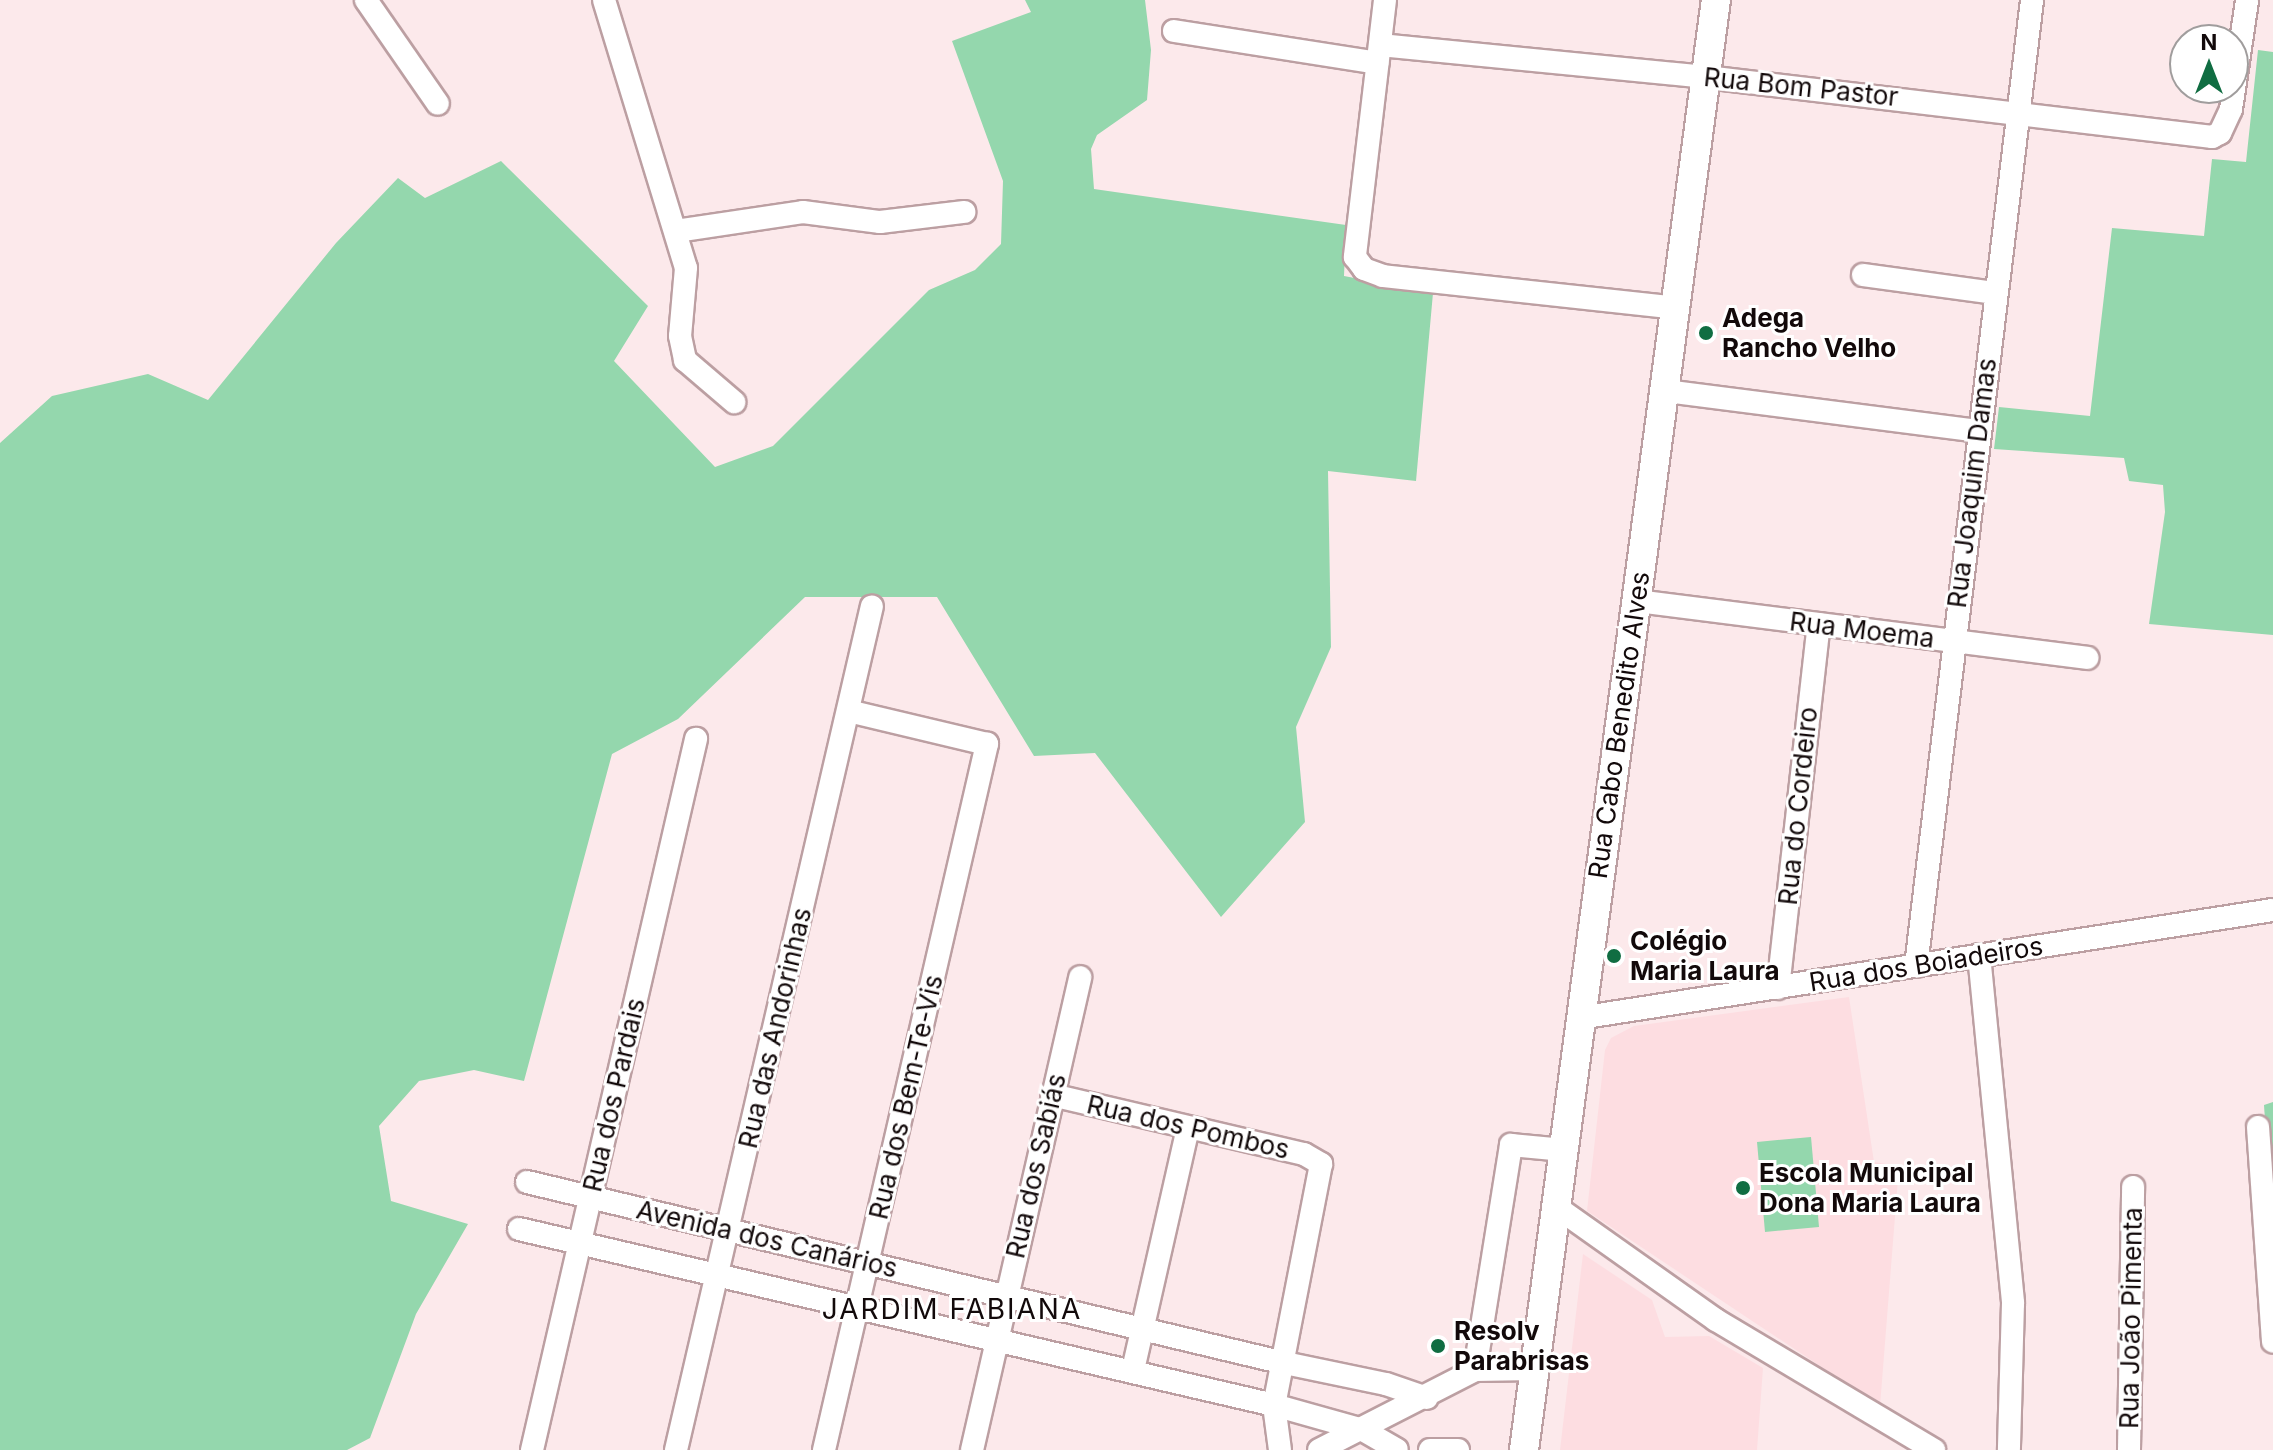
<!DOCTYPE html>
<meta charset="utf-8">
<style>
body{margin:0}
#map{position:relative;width:2273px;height:1450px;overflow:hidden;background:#fce9eb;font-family:Inter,sans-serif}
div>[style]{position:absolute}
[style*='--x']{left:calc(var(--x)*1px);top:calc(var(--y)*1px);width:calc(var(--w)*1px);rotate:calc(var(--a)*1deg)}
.built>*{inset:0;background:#fddde1}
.green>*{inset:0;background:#94d7ad}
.roads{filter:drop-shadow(2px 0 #bc9fa2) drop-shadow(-2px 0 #bc9fa2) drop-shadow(0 2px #bc9fa2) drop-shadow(0 -2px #bc9fa2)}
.minor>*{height:22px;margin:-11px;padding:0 11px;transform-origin:11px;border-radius:11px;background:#fff}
.major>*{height:28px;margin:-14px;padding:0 14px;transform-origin:14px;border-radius:14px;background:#fff}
.dots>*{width:22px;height:22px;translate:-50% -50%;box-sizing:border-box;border:4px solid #fff;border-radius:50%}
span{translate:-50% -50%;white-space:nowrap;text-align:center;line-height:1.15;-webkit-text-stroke:6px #fff;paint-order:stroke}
.street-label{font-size:26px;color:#12090a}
.poi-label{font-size:26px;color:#12090a;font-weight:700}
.left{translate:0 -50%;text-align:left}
.neighbourhood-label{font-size:28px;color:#12090a;letter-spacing:2px}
.north{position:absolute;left:2169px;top:24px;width:80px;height:80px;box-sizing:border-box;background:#fff;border:2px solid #a09d9d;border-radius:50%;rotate:0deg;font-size:22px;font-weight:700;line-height:32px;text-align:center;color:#12090a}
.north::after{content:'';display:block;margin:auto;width:28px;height:36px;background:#106d42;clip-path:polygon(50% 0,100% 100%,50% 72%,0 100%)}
</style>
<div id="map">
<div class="built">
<i style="clip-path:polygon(1849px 997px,1874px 1162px,1899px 1166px,1880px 1406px,1587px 1211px,1605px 1050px,1611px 1038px,1634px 1026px)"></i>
<i style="clip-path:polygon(1583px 1254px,1652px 1300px,1665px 1337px,1709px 1336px,1763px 1368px,1757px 1450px,1560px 1450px)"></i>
</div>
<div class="green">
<i style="clip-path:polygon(1025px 0,1145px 0,1151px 50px,1147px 100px,1097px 135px,1091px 149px,1094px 189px,1346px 225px,1344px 276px,1433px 293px,1416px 481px,1328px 471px,1331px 647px,1296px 727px,1305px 822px,1221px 917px,1095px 753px,1034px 756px,937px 597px,805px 597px,678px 719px,612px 754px,524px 1081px,474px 1070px,419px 1081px,379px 1126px,391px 1201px,468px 1224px,416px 1314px,370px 1438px,347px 1450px,0 1450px,0 443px,52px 396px,148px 374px,208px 400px,336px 243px,398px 178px,425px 198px,501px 161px,648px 306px,614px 361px,715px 467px,773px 446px,929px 290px,975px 270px,1001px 244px,1003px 181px,952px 41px,1031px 12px)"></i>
<i style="clip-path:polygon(2258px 50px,2273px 52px,2273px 635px,2149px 624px,2165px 512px,2163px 485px,2129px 481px,2124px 458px,1994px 449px,1999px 407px,2090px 416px,2112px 228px,2204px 236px,2212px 159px,2246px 162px)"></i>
<i style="clip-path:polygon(2273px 1102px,2273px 1194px,2270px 1195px,2264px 1105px)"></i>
<i style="clip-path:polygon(1811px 1137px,1819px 1227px,1765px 1232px,1757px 1142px)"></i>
</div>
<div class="roads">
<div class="minor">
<i style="--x:366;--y:0;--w:126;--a:55.3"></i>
<i style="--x:604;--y:0;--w:280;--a:73"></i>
<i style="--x:686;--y:268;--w:68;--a:95"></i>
<i style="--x:680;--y:336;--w:25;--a:78"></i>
<i style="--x:685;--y:360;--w:65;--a:40.6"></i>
<i style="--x:1385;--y:0;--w:259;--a:96.7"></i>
<i style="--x:1355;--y:257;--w:15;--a:53"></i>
<i style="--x:1364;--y:269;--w:20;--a:20"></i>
<i style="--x:1383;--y:276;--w:295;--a:6.2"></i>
<i style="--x:1174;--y:31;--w:206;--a:8.9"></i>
<i style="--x:1380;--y:45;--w:328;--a:5.6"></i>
<i style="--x:1706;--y:77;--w:510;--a:6.76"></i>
<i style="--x:2212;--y:137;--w:9;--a:-27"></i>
<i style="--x:2220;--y:133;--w:26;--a:-65"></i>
<i style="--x:2231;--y:109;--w:110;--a:-81.6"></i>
<i style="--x:676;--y:231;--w:128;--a:-8.5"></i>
<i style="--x:803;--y:212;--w:78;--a:7.4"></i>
<i style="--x:880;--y:222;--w:85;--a:-6.8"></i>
<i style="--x:1863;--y:275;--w:132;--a:7.8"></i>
<i style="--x:1666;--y:391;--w:315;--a:7.3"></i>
<i style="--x:1637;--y:601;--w:454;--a:7.2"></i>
<i style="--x:1979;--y:955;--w:350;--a:84.4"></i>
<i style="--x:2013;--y:1303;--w:147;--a:91.6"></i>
<i style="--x:1916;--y:966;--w:973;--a:-83.15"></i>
<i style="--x:1778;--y:988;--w:366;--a:-83.6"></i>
<i style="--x:1579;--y:1018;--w:702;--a:-8.85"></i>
<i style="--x:1052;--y:1095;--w:259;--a:13.2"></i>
<i style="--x:1304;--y:1154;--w:20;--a:30"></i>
<i style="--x:1321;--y:1164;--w:246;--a:101"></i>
<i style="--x:1274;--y:1405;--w:45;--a:82.4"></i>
<i style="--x:2258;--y:1127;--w:215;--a:86"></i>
<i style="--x:527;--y:1182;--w:774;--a:13.44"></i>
<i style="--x:1280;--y:1362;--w:108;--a:11.7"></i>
<i style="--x:1386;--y:1384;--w:43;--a:18.9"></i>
<i style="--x:1555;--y:1206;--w:197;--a:35.3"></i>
<i style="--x:1716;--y:1320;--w:254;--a:30.8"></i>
<i style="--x:519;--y:1229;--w:775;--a:13.12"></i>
<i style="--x:1274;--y:1405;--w:92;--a:15.7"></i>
<i style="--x:1363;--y:1430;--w:39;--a:30"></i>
<i style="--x:1133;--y:1370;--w:248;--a:-77.2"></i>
<i style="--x:1475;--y:1370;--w:228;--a:-80.9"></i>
<i style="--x:1511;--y:1145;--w:53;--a:5.4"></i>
<i style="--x:532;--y:1450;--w:730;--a:-77.01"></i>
<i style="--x:676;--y:1450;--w:866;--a:-76.93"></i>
<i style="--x:824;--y:1450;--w:725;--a:-77"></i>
<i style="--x:987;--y:744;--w:142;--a:-166.6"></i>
<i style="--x:972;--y:1450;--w:485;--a:-77.1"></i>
<i style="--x:1319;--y:1450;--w:175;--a:-27.1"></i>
<i style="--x:1475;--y:1370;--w:59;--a:-1"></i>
<i style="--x:1430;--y:1450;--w:28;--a:0"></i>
<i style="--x:2129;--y:1450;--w:263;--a:-89.1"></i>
</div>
<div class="major">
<i style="--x:1524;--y:1450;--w:1463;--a:-82.46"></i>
</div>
</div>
<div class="dots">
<i style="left:1706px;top:333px;background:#106d42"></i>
<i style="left:1614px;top:956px;background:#106d42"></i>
<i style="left:1743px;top:1188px;background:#106d42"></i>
<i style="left:1438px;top:1346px;background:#106d42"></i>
</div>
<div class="street-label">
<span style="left:1801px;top:87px;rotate:6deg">Rua Bom Pastor</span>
<span style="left:1972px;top:483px;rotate:-83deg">Rua Joaquim Damas</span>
<span style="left:1862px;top:630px;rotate:7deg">Rua Moema</span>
<span style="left:1619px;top:725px;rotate:-82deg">Rua Cabo Benedito Alves</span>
<span style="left:1798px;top:806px;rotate:-84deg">Rua do Cordeiro</span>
<span style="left:1926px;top:964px;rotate:-9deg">Rua dos Boiadeiros</span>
<span style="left:775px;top:1028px;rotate:-77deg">Rua das Andorinhas</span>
<span style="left:614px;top:1095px;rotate:-77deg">Rua dos Pardais</span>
<span style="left:906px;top:1097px;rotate:-77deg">Rua dos Bem-Te-Vis</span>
<span style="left:1188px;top:1127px;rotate:13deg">Rua dos Pombos</span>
<span style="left:1036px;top:1166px;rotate:-77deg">Rua dos Sabiás</span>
<span style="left:767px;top:1239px;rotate:13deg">Avenida dos Canários</span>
<span style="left:2131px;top:1318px;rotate:-89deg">Rua João Pimenta</span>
</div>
<div class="poi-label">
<span class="left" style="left:1722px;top:333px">Adega<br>Rancho Velho</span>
<span class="left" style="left:1630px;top:956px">Colégio<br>Maria Laura</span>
<span class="left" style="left:1759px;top:1188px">Escola Municipal<br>Dona Maria Laura</span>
<span class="left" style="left:1454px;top:1346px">Resolv<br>Parabrisas</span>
</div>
<div class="neighbourhood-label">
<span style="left:952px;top:1309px">JARDIM FABIANA</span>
</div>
<div class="north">N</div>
</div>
